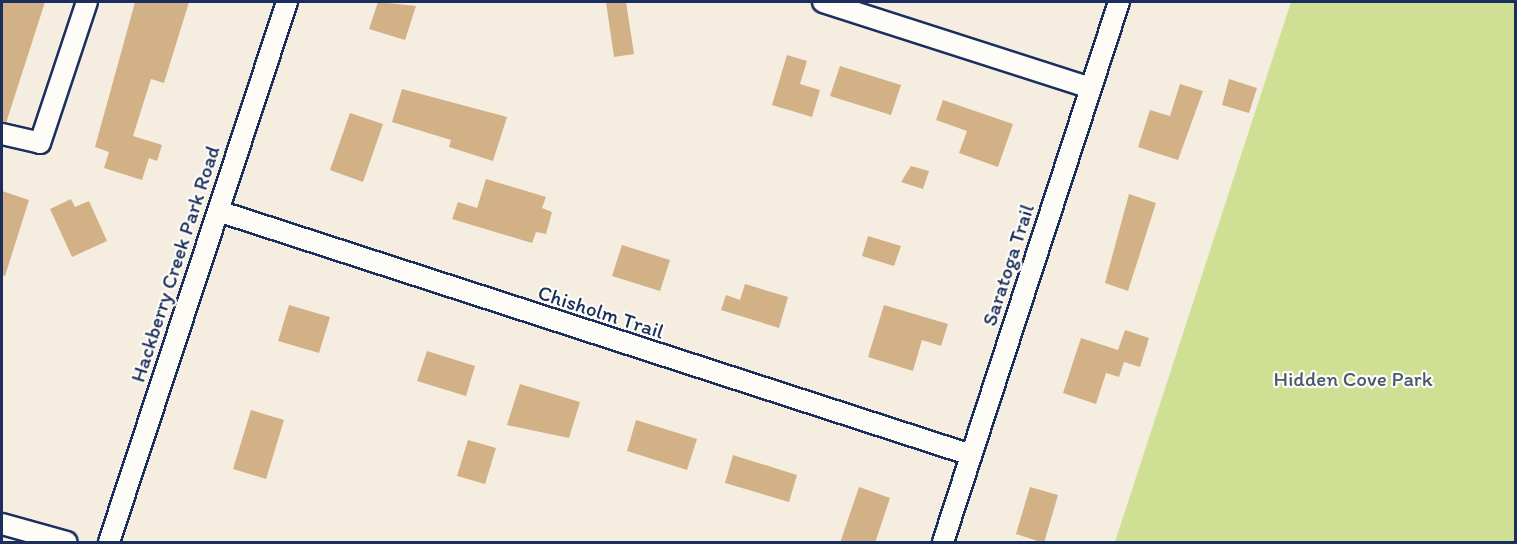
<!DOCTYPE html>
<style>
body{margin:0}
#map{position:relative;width:1517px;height:544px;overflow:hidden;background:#f5ede0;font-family:Itim,sans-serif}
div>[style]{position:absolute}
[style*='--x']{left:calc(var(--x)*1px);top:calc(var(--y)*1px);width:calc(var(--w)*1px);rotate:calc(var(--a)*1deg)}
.green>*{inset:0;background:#cfe094}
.building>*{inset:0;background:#d3b186}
.roads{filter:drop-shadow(2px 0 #1b2f5e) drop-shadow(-2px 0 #1b2f5e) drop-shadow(0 2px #1b2f5e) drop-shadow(0 -2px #1b2f5e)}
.minor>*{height:20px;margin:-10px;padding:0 10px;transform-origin:10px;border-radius:10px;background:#fdfcf7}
span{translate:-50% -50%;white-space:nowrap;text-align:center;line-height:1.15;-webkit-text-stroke:4.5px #fdfcf7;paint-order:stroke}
.street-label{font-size:21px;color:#1b2f5e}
.park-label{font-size:21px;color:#485b6c}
.frame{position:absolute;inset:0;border:3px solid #1b2f5e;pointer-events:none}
</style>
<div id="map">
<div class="green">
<i style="clip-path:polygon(1291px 2px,1515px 2px,1515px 542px,1115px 542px)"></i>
</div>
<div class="building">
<i style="clip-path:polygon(2px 2px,45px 2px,6px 123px,2px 122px)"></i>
<i style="clip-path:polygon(135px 2px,189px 2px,164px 83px,151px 79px,133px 136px,162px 145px,157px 161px,149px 158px,142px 180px,104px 168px,109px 152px,95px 147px)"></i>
<i style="clip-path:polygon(378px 2px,416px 6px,405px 40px,369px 29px)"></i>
<i style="clip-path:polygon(606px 2px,626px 2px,634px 54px,614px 57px)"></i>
<i style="clip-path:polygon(787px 55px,807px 61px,800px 84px,820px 90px,812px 117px,772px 105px)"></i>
<i style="clip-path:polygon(840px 66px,901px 85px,891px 115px,830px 96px)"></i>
<i style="clip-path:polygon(1229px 79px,1257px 88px,1249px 113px,1222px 105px)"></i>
<i style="clip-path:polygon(1180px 84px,1203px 91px,1178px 160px,1138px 147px,1150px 110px,1170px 116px)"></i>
<i style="clip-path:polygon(402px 89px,507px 117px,493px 161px,449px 147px,451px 140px,392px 122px)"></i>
<i style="clip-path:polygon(943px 100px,1013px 124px,998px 167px,959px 153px,967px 131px,936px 120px)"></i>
<i style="clip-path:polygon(350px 113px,383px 124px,363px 182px,330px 170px)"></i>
<i style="clip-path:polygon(911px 166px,929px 171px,923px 189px,901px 182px)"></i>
<i style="clip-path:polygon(486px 179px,546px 197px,542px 208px,552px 212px,546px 234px,536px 232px,532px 243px,452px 219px,458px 202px,477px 208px)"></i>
<i style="clip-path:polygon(2px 191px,29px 200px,5px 276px,2px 275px)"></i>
<i style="clip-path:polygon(1129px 194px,1156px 203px,1128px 291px,1105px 283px)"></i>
<i style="clip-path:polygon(71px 199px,75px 207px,89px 201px,107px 241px,72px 257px,50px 209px)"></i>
<i style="clip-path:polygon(868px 236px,901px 246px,894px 266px,862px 256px)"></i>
<i style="clip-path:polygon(622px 245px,670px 260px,660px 291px,612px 276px)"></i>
<i style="clip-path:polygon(745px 284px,788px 297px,779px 328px,721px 310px,726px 295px,740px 300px)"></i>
<i style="clip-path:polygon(289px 305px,330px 317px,319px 353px,278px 341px)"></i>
<i style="clip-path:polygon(884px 305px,948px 324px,941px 346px,922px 340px,913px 371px,868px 357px)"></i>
<i style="clip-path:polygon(1125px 330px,1149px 338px,1140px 367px,1124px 362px,1119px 377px,1106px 373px,1096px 404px,1063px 393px,1081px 338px,1118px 350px)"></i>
<i style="clip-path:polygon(427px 351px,475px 366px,466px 396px,417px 381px)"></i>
<i style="clip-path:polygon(520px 384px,580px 402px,569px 438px,507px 425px)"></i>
<i style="clip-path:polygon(251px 410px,284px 420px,266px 479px,233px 469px)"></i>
<i style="clip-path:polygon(636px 420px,697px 439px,687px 470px,627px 451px)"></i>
<i style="clip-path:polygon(468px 440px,496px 448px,485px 484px,457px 476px)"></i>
<i style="clip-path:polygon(733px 455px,797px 475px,789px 502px,725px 483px)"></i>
<i style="clip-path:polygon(859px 487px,890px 498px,875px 543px,840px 543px)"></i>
<i style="clip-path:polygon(1030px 487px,1058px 495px,1044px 543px,1016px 534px)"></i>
</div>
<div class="roads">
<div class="minor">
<i style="--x:823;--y:2;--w:281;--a:17.8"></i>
<i style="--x:2;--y:134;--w:39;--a:13"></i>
<i style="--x:40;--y:143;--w:149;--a:-71.6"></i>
<i style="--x:218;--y:211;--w:792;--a:17.95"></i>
<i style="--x:2;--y:524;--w:67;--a:15.5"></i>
<i style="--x:109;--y:542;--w:569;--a:-71.76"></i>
<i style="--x:943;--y:542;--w:568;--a:-71.95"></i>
</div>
</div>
<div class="street-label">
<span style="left:175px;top:264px;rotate:-72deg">Hackberry Creek Park Road</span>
<span style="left:1008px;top:265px;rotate:-72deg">Saratoga Trail</span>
<span style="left:601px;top:312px;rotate:18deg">Chisholm Trail</span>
</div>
<div class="park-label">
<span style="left:1353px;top:379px">Hidden Cove Park</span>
</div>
<div class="frame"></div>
</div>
